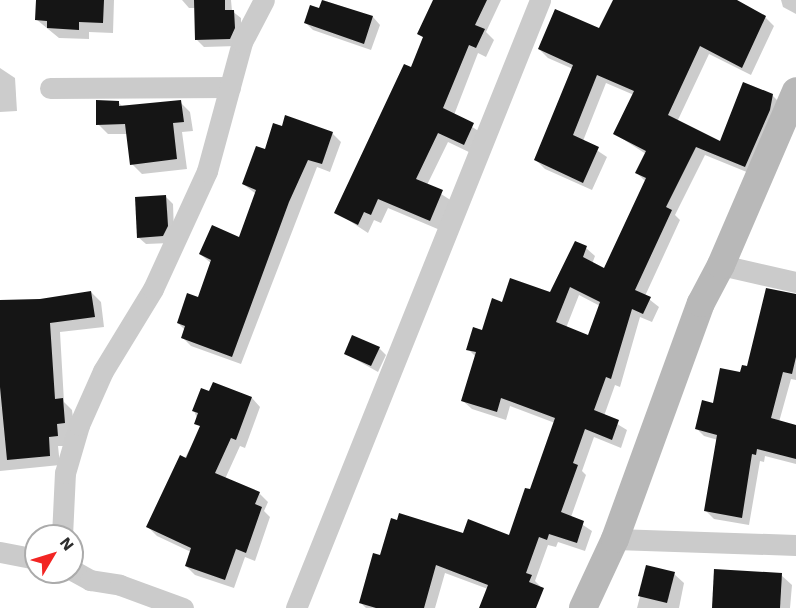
<!DOCTYPE html>
<style>
body{margin:0}
#map{position:relative;width:796px;height:608px;overflow:hidden;background:#fff;font-family:"Work Sans",sans-serif}
div>[style]{position:absolute}
[style*='--x']{left:calc(var(--x)*1px);top:calc(var(--y)*1px);width:calc(var(--w)*1px);rotate:calc(var(--a)*1deg)}
.shadow>*{inset:0;background:#0003}
.building>*{inset:0;background:#151515}
.street>*{height:21px;margin:-10.5px;padding:0 10.5px;transform-origin:10.5px;border-radius:10.5px;background:#cbcbcb}
.secondary>*{height:28px;margin:-14px;padding:0 14px;transform-origin:14px;border-radius:14px;background:#b8b8b8}
span{translate:-50% -50%;white-space:nowrap;text-align:center;line-height:1.15;-webkit-text-stroke:6px #fff;paint-order:stroke}
.north{position:absolute;left:24px;top:524px;width:60px;height:60px;box-sizing:border-box;background:#fff;border:2px solid #ababab;border-radius:50%;rotate:52deg;font-size:16px;font-weight:700;line-height:24px;text-align:center;color:#2e2e2e}
.north::after{content:'';display:block;margin:auto;width:21px;height:27px;background:#f22523;clip-path:polygon(50% 0,100% 100%,50% 72%,0 100%)}
</style>
<div id="map">
<div class="shadow">
<i style="clip-path:polygon(37px 0,114px 0,113px 33px,89px 32px,89px 39px,59px 38px,37px 20px)"></i>
<i style="clip-path:polygon(182px 0,231px 0,232px 11px,241px 18px,241px 36px,237px 46px,204px 47px,197px 40px,196px 8px,189px 8px)"></i>
<i style="clip-path:polygon(323px 0,373px 17px,380px 25px,371px 50px,313px 30px,306px 23px,320px 10px)"></i>
<i style="clip-path:polygon(434px 0,501px 0,486px 32px,494px 40px,486px 57px,478px 53px,454px 115px,483px 134px,473px 154px,448px 142px,427px 185px,452px 201px,440px 230px,388px 208px,381px 223px,374px 220px,368px 233px,336px 212px,412px 69px,424px 38px,419px 34px)"></i>
<i style="clip-path:polygon(evenodd,616px 0,730px 0,765px 17px,774px 26px,751px 75px,709px 54px,677px 122px,720px 143px,772px 95px,781px 104px,754px 175px,705px 155px,675px 215px,680px 220px,645px 296px,659px 307px,652px 322px,640px 317px,620px 387px,615px 385px,604px 416px,627px 430px,621px 448px,594px 437px,582px 471px,586px 475px,571px 517px,592px 531px,585px 551px,558px 542px,556px 547px,548px 545px,535px 581px,540px 586px,532px 608px,480px 608px,488px 589px,445px 573px,435px 608px,366px 608px,361px 603px,398px 522px,464px 535px,510px 537px,531px 491px,555px 423px,510px 406px,506px 420px,472px 409px,463px 401px,476px 357px,468px 349px,502px 304px,551px 294px,586px 248px,595px 256px,592px 264px,604px 270px,646px 182px,637px 173px,646px 154px,615px 134px,634px 95px,606px 83px,583px 141px,607px 157px,592px 190px,545px 169px,536px 160px,573px 69px,548px 58px,539px 49px,600px 30px,616px 0,579px 295px,600px 306px,589px 337px,566px 328px,579px 295px)"></i>
<i style="clip-path:polygon(781px 0,796px 0,796px 14px,783px 7px)"></i>
<i style="clip-path:polygon(0 68px,15px 78px,17px 111px,0 112px)"></i>
<i style="clip-path:polygon(118px 102px,123px 107px,180px 102px,190px 112px,193px 131px,182px 132px,187px 169px,142px 174px,132px 164px,128px 134px,108px 134px,98px 124px)"></i>
<i style="clip-path:polygon(332px 133px,341px 142px,330px 172px,317px 167px,241px 364px,191px 346px,183px 338px,185px 330px,178px 323px,199px 299px,212px 264px,200px 254px,240px 239px,256px 194px,243px 184px,266px 151px)"></i>
<i style="clip-path:polygon(166px 197px,173px 204px,174px 233px,170px 243px,146px 244px,138px 237px)"></i>
<i style="clip-path:polygon(91px 292px,101px 302px,104px 327px,60px 332px,64px 402px,72px 410px,75px 433px,68px 446px,58px 446px,60px 465px,0 471px,0 301px,40px 301px)"></i>
<i style="clip-path:polygon(796px 296px,796px 380px,791px 379px,779px 422px,796px 426px,796px 464px,765px 456px,764px 462px,760px 461px,749px 525px,714px 519px,706px 511px,718px 440px,704px 436px,696px 428px,748px 368px)"></i>
<i style="clip-path:polygon(379px 348px,386px 355px,378px 372px,346px 354px)"></i>
<i style="clip-path:polygon(252px 398px,260px 407px,245px 448px,240px 446px,225px 479px,259px 493px,268px 502px,264px 511px,270px 517px,255px 561px,245px 557px,234px 588px,195px 575px,186px 566px,191px 552px,157px 536px,148px 527px,201px 428px,194px 411px)"></i>
<i style="clip-path:polygon(648px 567px,674px 574px,684px 583px,679px 608px,637px 608px)"></i>
<i style="clip-path:polygon(781px 575px,792px 585px,790px 608px,715px 608px)"></i>
</div>
<div class="building">
<i style="clip-path:polygon(36px 0,104px 0,103px 23px,79px 22px,79px 30px,47px 28px,47px 21px,35px 20px)"></i>
<i style="clip-path:polygon(194px 0,225px 0,225px 10px,234px 10px,235px 28px,230px 39px,195px 40px)"></i>
<i style="clip-path:polygon(322px 0,373px 16px,364px 44px,304px 23px,310px 5px,319px 8px)"></i>
<i style="clip-path:polygon(433px 0,487px 0,475px 25px,485px 29px,476px 48px,469px 45px,443px 108px,474px 123px,464px 145px,438px 133px,416px 179px,443px 190px,430px 221px,378px 199px,371px 215px,364px 212px,358px 225px,334px 213px,404px 64px,411px 67px,423px 37px,417px 34px)"></i>
<i style="clip-path:polygon(evenodd,613px 0,737px 0,766px 16px,742px 68px,700px 46px,668px 115px,720px 141px,743px 82px,773px 94px,770px 110px,745px 167px,696px 147px,666px 207px,672px 210px,635px 290px,651px 297px,643px 314px,632px 309px,611px 379px,606px 377px,594px 410px,619px 420px,612px 440px,585px 429px,573px 463px,578px 465px,561px 512px,584px 521px,577px 543px,549px 534px,547px 540px,539px 537px,526px 573px,532px 575px,529px 582px,544px 588px,536px 608px,479px 608px,488px 585px,436px 565px,424px 608px,376px 608px,359px 603px,373px 553px,380px 555px,391px 518px,397px 520px,399px 513px,463px 533px,468px 519px,509px 535px,525px 488px,530px 489px,555px 418px,501px 398px,497px 412px,461px 401px,476px 352px,466px 350px,473px 327px,482px 330px,492px 298px,502px 302px,510px 278px,550px 292px,575px 241px,587px 246px,583px 257px,604px 268px,646px 178px,635px 173px,646px 151px,613px 134px,634px 91px,597px 75px,573px 135px,599px 147px,583px 183px,534px 160px,573px 65px,538px 49px,555px 9px,599px 28px,613px 0,570px 287px,600px 302px,588px 335px,556px 322px,570px 287px)"></i>
<i style="clip-path:polygon(96px 100px,119px 101px,119px 106px,181px 100px,184px 122px,173px 123px,177px 159px,130px 165px,125px 124px,96px 125px)"></i>
<i style="clip-path:polygon(285px 115px,333px 132px,322px 164px,308px 160px,289px 202px,232px 357px,181px 338px,185px 326px,177px 323px,187px 293px,198px 297px,211px 260px,199px 254px,212px 225px,239px 237px,256px 190px,242px 184px,256px 146px,265px 149px,273px 123px,282px 126px)"></i>
<i style="clip-path:polygon(166px 195px,168px 226px,163px 236px,137px 238px,135px 197px)"></i>
<i style="clip-path:polygon(766px 288px,796px 294px,796px 357px,792px 374px,783px 372px,771px 418px,796px 425px,796px 459px,757px 449px,756px 455px,752px 454px,742px 518px,704px 511px,717px 435px,695px 429px,702px 400px,713px 403px,720px 368px,740px 372px,742px 365px,747px 366px)"></i>
<i style="clip-path:polygon(91px 291px,95px 317px,50px 323px,55px 399px,63px 398px,65px 423px,57px 424px,58px 436px,49px 437px,50px 456px,7px 460px,0 387px,0 300px,40px 299px)"></i>
<i style="clip-path:polygon(352px 335px,380px 347px,371px 366px,344px 354px)"></i>
<i style="clip-path:polygon(213px 382px,252px 397px,236px 440px,231px 438px,215px 473px,260px 492px,255px 504px,262px 507px,246px 553px,236px 549px,225px 580px,185px 566px,191px 548px,146px 527px,180px 455px,186px 458px,200px 426px,194px 424px,198px 413px,192px 411px,201px 388px,209px 391px)"></i>
<i style="clip-path:polygon(646px 565px,675px 572px,667px 603px,638px 596px)"></i>
<i style="clip-path:polygon(714px 569px,782px 573px,780px 608px,712px 608px)"></i>
</div>
<div class="street">
<i style="--x:50;--y:88;--w:180;--a:-0.3"></i>
<i style="--x:721;--y:265;--w:77;--a:12.8"></i>
<i style="--x:62;--y:536;--w:63;--a:-87.3"></i>
<i style="--x:65;--y:473;--w:50;--a:-73.7"></i>
<i style="--x:79;--y:425;--w:59;--a:-66"></i>
<i style="--x:103;--y:371;--w:96;--a:-58.6"></i>
<i style="--x:153;--y:289;--w:130;--a:-65.4"></i>
<i style="--x:207;--y:171;--w:134;--a:-74.8"></i>
<i style="--x:242;--y:42;--w:47;--a:-62.4"></i>
<i style="--x:615;--y:539;--w:181;--a:1.9"></i>
<i style="--x:0;--y:552;--w:37;--a:11"></i>
<i style="--x:72;--y:570;--w:21;--a:29"></i>
<i style="--x:90;--y:580;--w:30;--a:9"></i>
<i style="--x:120;--y:585;--w:67;--a:20.1"></i>
<i style="--x:296;--y:608;--w:655;--a:-68.13"></i>
</div>
<div class="secondary">
<i style="--x:583;--y:608;--w:76;--a:-65.1"></i>
<i style="--x:615;--y:539;--w:251;--a:-70"></i>
<i style="--x:701;--y:303;--w:43;--a:-62.2"></i>
<i style="--x:721;--y:265;--w:189;--a:-66.7"></i>
</div>
<div class="north">N</div>
</div>
